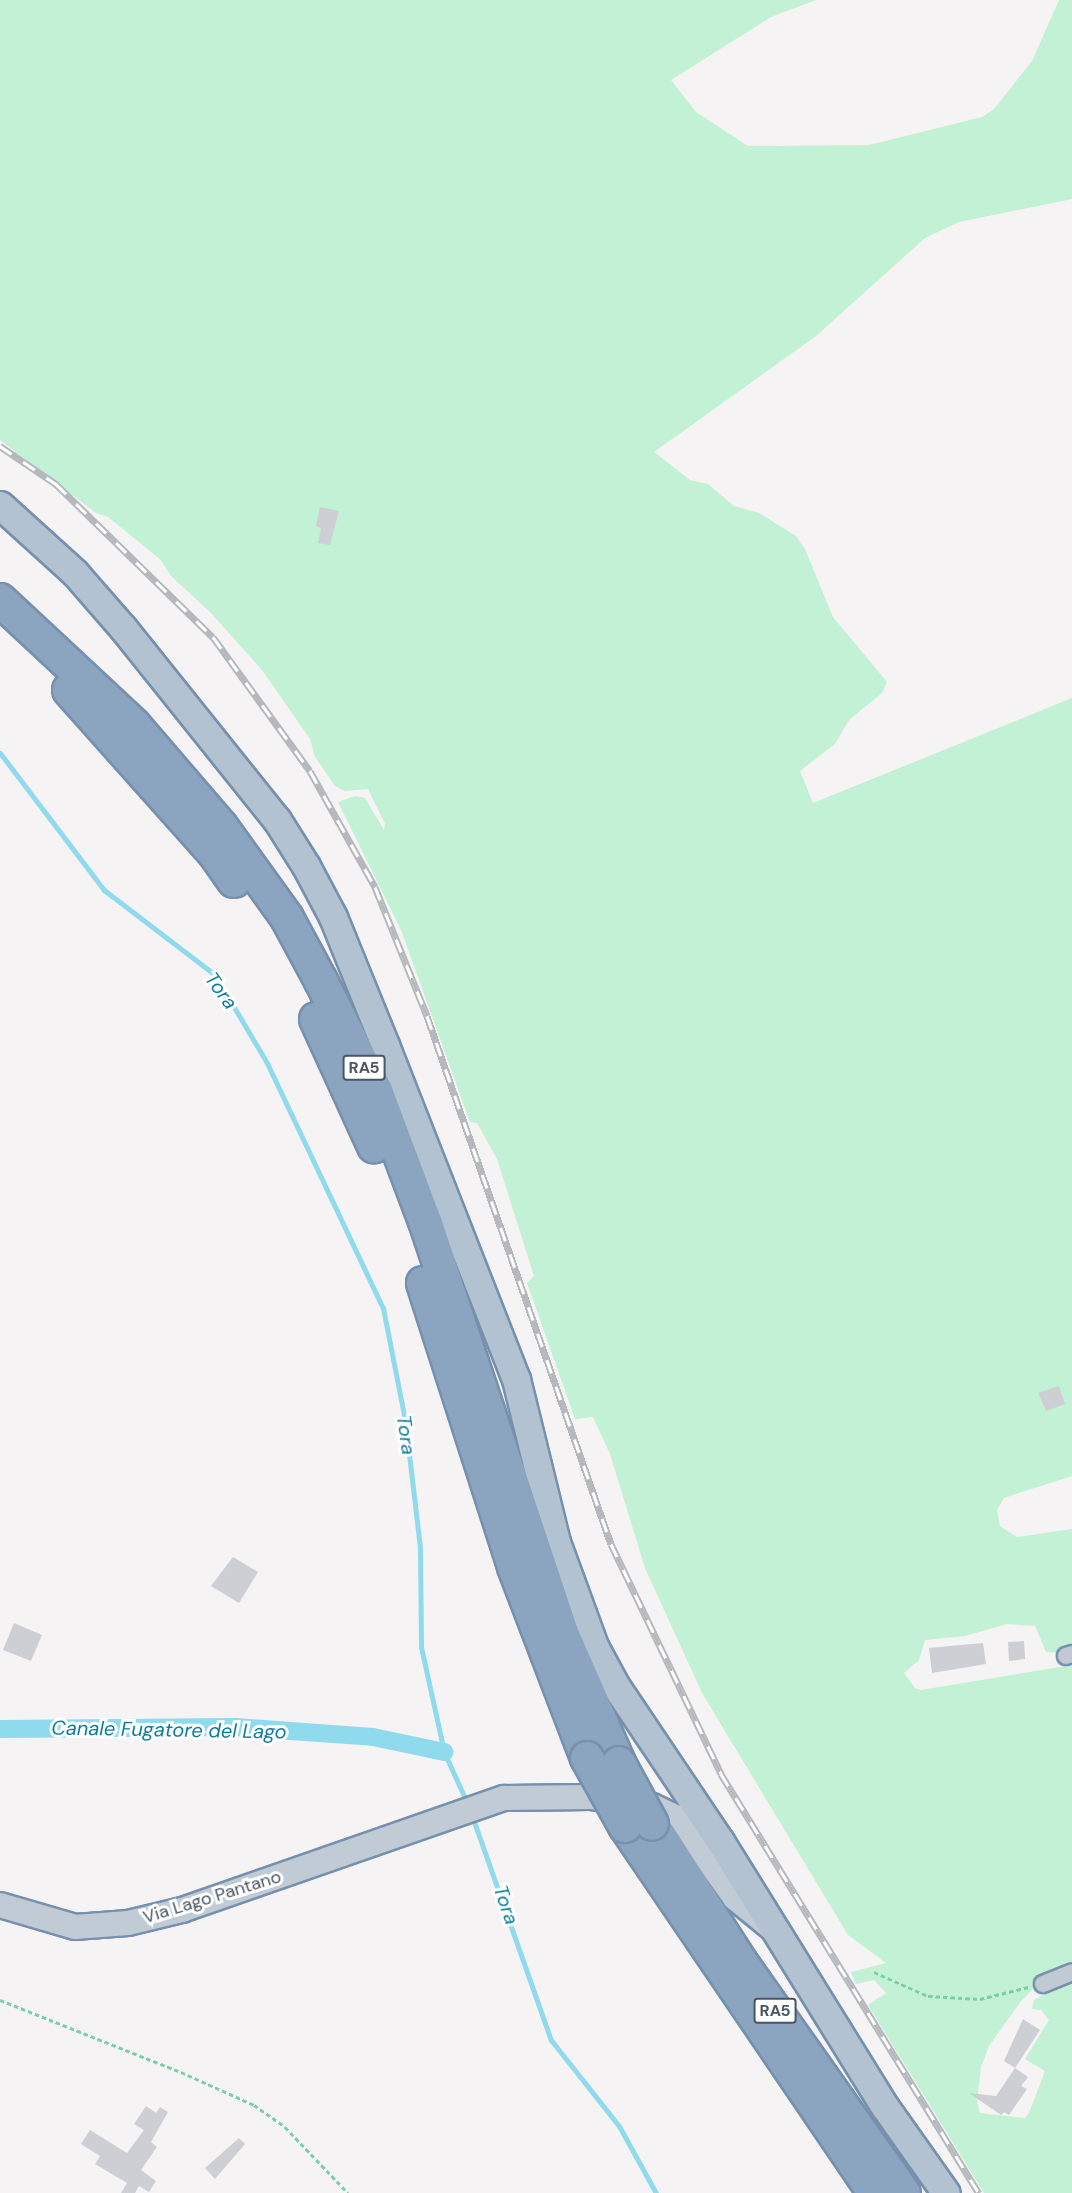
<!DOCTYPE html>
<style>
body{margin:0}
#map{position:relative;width:1072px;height:2193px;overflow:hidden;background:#f5f3f3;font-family:"DM Sans",sans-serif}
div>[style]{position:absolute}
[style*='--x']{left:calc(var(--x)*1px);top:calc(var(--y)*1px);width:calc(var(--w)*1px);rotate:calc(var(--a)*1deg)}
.green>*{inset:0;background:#c3f1d5}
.stream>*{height:5px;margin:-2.5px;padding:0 2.5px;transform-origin:2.5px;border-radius:2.5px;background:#90daee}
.canal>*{height:18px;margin:-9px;padding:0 9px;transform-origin:9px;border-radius:9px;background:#90daee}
.building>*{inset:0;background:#cdcfd5}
.path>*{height:3px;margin-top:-1.5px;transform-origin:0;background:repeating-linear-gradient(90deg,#7ad0a6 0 4.5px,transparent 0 7.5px)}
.roads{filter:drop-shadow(2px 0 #7690ad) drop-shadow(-2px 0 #7690ad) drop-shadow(0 2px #7690ad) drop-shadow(0 -2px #7690ad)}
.street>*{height:16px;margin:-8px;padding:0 8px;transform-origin:8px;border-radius:8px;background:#c1cad2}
.secondary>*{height:24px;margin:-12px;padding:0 12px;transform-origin:12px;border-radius:12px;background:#c1cbd6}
.primary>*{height:27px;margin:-13.5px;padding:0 13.5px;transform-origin:13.5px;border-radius:13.5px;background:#b3c2d1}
.highway>*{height:32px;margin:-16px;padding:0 16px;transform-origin:16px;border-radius:16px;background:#8ba5c1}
.rail>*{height:7px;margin-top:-3.5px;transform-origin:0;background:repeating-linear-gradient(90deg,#fff 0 14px,#b5b8bd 0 28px);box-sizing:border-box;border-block:2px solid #b5b8bd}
.bridges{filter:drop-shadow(2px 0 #7690ad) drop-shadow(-2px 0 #7690ad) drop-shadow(0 2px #7690ad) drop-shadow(0 -2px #7690ad)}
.highway-bridge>*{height:32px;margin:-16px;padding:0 16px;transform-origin:16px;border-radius:16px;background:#8ba5c1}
span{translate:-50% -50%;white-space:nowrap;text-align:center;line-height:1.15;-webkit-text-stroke:6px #fff;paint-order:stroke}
.shield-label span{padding:2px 4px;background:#fff;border:2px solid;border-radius:4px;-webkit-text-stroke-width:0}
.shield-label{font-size:16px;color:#4a5661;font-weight:700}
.street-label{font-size:18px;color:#4a5661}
.water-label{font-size:20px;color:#0c7c9b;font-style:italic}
</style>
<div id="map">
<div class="green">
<i style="clip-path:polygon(0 0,816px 0,771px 17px,671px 80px,696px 112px,748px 146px,869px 145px,982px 117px,994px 109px,1032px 61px,1059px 0,1072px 0,1072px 199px,959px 222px,925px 238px,816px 336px,654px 452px,690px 480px,708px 484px,734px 506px,759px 513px,796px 536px,805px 549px,833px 617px,887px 682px,882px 693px,849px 720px,835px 744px,800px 771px,813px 803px,1072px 698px,1072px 1476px,1004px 1498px,997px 1510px,1000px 1526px,1017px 1537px,1072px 1529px,1072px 1653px,1046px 1652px,1035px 1626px,1007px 1624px,965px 1636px,925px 1640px,919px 1660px,904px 1673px,915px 1688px,921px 1690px,1072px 1665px,1072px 1969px,1036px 1986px,1021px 2001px,989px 2046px,981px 2067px,977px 2101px,980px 2113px,1025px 2118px,1029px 2113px,1045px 2071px,1025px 2059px,1049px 2020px,1041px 2010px,1032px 2009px,1034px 2000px,1072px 1979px,1072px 2193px,984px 2193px,868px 2005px,886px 1993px,874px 1980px,856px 1984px,851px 1972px,886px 1963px,848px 1935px,702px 1693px,645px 1568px,610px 1454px,593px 1417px,575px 1419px,527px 1283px,534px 1276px,497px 1159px,477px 1123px,470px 1122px,401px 930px,338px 802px,355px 796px,365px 798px,384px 830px,385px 824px,368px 789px,345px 791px,335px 786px,315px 757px,310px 739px,262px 670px,211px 613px,171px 576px,161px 560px,108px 517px,96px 513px,0 440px)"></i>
</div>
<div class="stream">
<i style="--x:0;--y:753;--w:172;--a:52.8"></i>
<i style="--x:104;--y:890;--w:140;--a:37.4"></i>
<i style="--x:215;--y:975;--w:102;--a:59.4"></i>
<i style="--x:267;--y:1063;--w:271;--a:64.7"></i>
<i style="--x:383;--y:1308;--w:114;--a:78.9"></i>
<i style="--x:405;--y:1420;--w:129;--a:83.3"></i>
<i style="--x:420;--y:1548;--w:99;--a:89.4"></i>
<i style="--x:421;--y:1647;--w:107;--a:77.6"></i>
<i style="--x:444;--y:1752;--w:58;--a:65.6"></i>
<i style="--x:472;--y:1816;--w:238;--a:70.6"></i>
<i style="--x:551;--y:2040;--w:110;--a:51.7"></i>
<i style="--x:619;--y:2126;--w:77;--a:61.1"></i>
</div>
<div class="canal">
<i style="--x:0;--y:1729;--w:235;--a:-0.5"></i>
<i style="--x:235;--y:1727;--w:138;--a:4.1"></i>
<i style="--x:373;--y:1737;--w:73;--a:11.9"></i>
</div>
<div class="building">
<i style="clip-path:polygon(320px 507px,339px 511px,330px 545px,318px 543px,321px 528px,316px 526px)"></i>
<i style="clip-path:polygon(1059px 1386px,1065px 1404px,1046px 1411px,1038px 1393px)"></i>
<i style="clip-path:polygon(233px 1557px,258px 1572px,239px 1603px,211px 1586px)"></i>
<i style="clip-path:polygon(14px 1623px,42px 1635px,31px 1661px,3px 1650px)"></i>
<i style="clip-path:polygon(1024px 1641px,1025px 1659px,1009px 1661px,1008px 1642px)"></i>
<i style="clip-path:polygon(983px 1643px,986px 1664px,932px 1673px,929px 1648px)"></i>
<i style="clip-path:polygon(1023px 2019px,1040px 2030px,1015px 2068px,1004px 2061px)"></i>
<i style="clip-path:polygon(1015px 2068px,1028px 2077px,1021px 2086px,1027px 2089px,1009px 2115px,1004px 2112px,1001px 2115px,969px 2093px,996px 2096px)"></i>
<i style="clip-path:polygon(146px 2106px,156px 2113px,160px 2107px,168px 2112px,151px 2142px,157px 2147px,141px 2170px,156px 2181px,149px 2192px,139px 2186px,135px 2193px,121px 2193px,127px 2183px,95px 2164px,100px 2156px,81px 2144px,90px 2130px,127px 2153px,144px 2130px,134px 2124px)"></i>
<i style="clip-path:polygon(239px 2138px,245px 2144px,215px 2179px,205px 2168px)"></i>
</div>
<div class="path">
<i style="--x:874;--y:1972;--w:59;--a:24"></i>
<i style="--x:928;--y:1996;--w:52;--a:3.3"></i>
<i style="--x:980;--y:1999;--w:50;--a:-13.8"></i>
<i style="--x:0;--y:2000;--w:195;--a:21.7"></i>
<i style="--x:181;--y:2072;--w:80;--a:24.3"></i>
<i style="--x:254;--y:2105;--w:38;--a:35"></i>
<i style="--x:285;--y:2127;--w:91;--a:46.3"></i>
</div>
<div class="roads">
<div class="street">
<i style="--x:1066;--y:1656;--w:6;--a:-18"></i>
<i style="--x:1043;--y:1984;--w:31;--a:-22"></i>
</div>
<div class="secondary">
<i style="--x:0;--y:1905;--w:78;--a:16.3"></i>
<i style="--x:75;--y:1927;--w:53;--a:-4.3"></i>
<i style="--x:128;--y:1923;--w:56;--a:-13.5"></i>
<i style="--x:182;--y:1910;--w:341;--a:-19.2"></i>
<i style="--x:504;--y:1798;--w:86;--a:-0.7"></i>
<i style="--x:590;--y:1797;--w:63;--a:8.3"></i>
<i style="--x:652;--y:1806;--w:29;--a:25"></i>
<i style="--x:678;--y:1818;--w:98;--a:54.5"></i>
<i style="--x:735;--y:1898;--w:49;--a:39.2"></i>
</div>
<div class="primary">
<i style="--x:0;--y:505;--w:101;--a:42.2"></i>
<i style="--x:75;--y:573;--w:73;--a:48.9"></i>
<i style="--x:123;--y:628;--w:246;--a:51.3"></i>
<i style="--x:277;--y:820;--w:54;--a:57.8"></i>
<i style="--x:306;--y:866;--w:58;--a:62.1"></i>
<i style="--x:333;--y:917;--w:138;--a:67.9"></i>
<i style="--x:385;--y:1045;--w:359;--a:68.6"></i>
<i style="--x:516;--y:1379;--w:168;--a:76.2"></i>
<i style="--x:556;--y:1542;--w:111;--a:69.9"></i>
<i style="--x:594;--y:1646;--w:44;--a:61.7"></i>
<i style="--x:615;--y:1685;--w:188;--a:56.1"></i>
<i style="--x:720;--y:1841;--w:313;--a:58.2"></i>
<i style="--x:885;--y:2107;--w:105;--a:54.7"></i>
</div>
<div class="highway">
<i style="--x:0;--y:600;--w:183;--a:43"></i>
<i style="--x:134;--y:725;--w:133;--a:49.3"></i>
<i style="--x:221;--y:826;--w:113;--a:54.3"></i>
<i style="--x:287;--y:918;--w:72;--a:61.6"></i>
<i style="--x:321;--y:981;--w:123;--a:63.4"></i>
<i style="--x:376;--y:1091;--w:142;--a:69.4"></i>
<i style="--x:426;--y:1224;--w:431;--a:71.6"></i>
<i style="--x:562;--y:1633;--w:142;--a:66.3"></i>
<i style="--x:69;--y:690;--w:220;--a:48.3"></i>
<i style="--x:215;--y:854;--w:33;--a:55"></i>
<i style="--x:316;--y:1019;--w:140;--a:65.5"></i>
<i style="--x:423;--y:1283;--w:298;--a:72.2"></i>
<i style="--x:514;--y:1567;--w:204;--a:69.1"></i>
<i style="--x:652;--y:1824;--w:168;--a:57.2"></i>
<i style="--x:743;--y:1965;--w:279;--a:54.8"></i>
<i style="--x:625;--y:1826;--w:443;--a:55.8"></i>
</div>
</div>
<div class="rail">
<i style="--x:0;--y:446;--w:68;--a:34.2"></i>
<i style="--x:56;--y:484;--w:219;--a:44.3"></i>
<i style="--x:213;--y:637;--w:165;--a:54.1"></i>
<i style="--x:310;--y:771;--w:133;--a:60.7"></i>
<i style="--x:375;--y:887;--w:139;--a:68"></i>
<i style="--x:427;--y:1016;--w:559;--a:70.79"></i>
<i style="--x:611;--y:1544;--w:255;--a:64.4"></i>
<i style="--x:721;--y:1774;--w:492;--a:58.4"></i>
</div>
<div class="bridges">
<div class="highway-bridge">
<i style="--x:587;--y:1758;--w:78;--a:60.8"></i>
<i style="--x:619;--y:1763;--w:69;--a:61.6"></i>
</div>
</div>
<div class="shield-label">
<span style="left:364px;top:1068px">RA5</span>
<span style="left:775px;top:2011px">RA5</span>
</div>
<div class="street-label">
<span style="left:212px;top:1897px;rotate:-17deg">Via Lago Pantano</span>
</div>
<div class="water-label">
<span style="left:221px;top:991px;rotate:54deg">Tora</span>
<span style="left:406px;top:1435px;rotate:82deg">Tora</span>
<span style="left:169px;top:1730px;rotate:1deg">Canale Fugatore del Lago</span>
<span style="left:506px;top:1905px;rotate:71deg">Tora</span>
</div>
</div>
